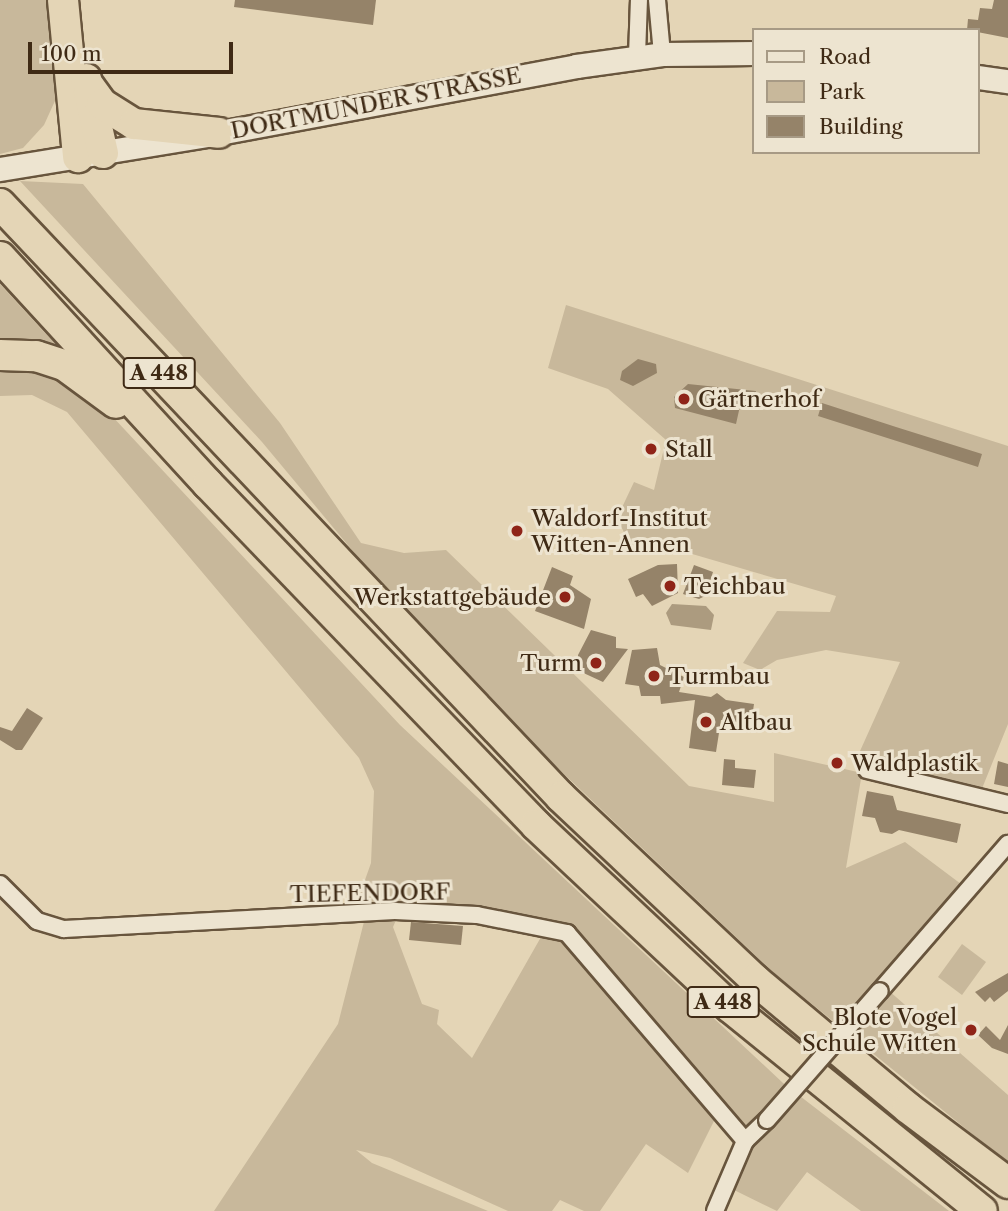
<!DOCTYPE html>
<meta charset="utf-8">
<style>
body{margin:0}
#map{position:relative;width:1008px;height:1211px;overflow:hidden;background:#e4d5b6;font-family:"Libre Caslon Text",serif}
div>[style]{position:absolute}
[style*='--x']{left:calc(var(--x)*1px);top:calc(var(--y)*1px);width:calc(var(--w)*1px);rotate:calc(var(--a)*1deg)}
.green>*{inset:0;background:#c8b89b}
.water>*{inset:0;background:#ac9b7f}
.building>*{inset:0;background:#958369}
.roads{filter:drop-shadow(2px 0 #68553d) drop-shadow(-2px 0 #68553d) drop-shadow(0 2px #68553d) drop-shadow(0 -2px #68553d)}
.street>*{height:16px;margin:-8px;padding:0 8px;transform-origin:8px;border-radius:8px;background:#ede4d0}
.secondary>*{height:23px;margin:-11.5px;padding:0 11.5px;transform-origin:11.5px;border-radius:11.5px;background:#ede4d0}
.highway>*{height:30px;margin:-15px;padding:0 15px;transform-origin:15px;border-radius:15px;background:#e4d5b6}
.bridges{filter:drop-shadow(2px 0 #68553d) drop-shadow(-2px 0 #68553d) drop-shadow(0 2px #68553d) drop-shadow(0 -2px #68553d)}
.street-bridge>*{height:16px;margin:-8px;padding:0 8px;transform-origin:8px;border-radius:8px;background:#ede4d0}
.dots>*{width:19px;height:19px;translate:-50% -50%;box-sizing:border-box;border:4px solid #ede4d0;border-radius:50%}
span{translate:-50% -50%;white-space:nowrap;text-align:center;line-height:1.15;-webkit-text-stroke:6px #ede4d0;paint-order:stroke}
.shield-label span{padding:2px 5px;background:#ede4d0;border:2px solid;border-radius:5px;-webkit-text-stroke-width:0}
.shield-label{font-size:21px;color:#3f2a15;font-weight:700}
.street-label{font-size:23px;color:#3f2a15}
.poi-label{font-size:23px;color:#3f2a15}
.left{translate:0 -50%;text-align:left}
.right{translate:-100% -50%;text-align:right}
.legend{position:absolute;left:752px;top:28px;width:228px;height:126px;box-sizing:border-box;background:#ede4d0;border:2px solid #a79a85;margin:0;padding:9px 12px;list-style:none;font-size:21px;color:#3f2a15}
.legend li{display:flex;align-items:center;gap:14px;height:35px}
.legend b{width:35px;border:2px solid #a79a85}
.scale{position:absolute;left:28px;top:42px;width:205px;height:32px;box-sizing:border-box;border:4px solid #3f2a15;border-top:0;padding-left:9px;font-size:21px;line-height:24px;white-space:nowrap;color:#3f2a15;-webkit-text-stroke:5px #ede4d0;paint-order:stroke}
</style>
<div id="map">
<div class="green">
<i style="clip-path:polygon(0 0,53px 0,59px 92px,44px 125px,23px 148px,0 154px)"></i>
<i style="clip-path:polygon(20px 181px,83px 184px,280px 423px,361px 543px,404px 553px,446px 550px,689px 786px,774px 802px,774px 753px,862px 773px,846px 868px,905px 842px,965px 887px,888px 990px,1008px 1095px,1008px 1163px,775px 974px,566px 776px,402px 610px,262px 442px)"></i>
<i style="clip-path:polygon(0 284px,44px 332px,77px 363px,0 349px)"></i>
<i style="clip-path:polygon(566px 305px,1008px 446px,1008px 724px,981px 791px,856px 760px,900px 662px,826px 650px,777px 660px,760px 670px,743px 663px,777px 611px,830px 612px,836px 596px,658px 544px,634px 553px,617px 518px,634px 482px,654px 490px,666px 440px,608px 389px,548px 368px)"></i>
<i style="clip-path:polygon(0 366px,54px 373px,98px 401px,400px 725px,783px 1083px,949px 1211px,861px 1211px,807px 1172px,777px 1211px,732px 1189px,756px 1142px,563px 927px,403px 904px,393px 927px,422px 1004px,439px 1010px,437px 1024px,472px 1058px,545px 930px,563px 943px,715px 1119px,688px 1173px,646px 1144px,600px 1211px,584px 1211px,560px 1200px,552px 1211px,508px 1211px,390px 1158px,356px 1150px,372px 1163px,488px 1211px,214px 1211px,338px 1024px,368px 906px,360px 894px,371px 863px,374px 791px,359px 758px,67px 412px,32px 395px,0 396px)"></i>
<i style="clip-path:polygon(962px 944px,986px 962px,962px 995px,938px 977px)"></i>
</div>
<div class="water">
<i style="clip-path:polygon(672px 604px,706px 606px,714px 615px,711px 630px,671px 625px,666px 613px)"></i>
</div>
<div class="building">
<i style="clip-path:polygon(235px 0,376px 0,373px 25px,234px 7px)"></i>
<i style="clip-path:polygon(994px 0,1008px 0,1008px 38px,967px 30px,968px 19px,978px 20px,980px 8px,992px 9px)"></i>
<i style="clip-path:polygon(638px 359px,656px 364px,657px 373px,633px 386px,620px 380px,622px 371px)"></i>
<i style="clip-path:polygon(688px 384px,756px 391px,754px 407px,740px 406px,736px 424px,675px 408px,674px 397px)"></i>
<i style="clip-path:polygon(822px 403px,896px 427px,982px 454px,978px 467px,903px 443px,818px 416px)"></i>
<i style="clip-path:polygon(677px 564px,678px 593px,652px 606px,643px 594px,636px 597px,628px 579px,658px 565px)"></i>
<i style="clip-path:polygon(694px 565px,713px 572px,705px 596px,699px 599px,683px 594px)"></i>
<i style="clip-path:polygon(552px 567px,573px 576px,570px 585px,591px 599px,584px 629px,535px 611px)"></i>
<i style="clip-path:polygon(591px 630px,616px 637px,616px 648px,628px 649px,603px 682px,577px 670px,578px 655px)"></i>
<i style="clip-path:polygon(657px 648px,660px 665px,684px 677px,679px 692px,711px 697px,717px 693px,726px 700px,754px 704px,751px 724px,721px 720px,716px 752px,689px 748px,695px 700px,661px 704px,660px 696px,641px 696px,639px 686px,625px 684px,632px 650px)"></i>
<i style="clip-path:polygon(27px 708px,43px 718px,22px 750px,16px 750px,0 740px,0 727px,12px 731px)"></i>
<i style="clip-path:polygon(724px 759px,735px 760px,735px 768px,756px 770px,754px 788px,722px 785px)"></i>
<i style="clip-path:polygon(998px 761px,1008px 764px,1008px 787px,994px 784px)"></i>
<i style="clip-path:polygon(867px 791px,893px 796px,897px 810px,961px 824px,957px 843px,899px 830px,892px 834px,880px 832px,875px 818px,862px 816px)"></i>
<i style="clip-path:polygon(411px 922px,463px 926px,461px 945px,409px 940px)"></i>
<i style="clip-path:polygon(1008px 973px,1008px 991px,994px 1002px,990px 997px,985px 1002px,975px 992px)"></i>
<i style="clip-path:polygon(1008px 1025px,1008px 1054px,992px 1048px,978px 1035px,986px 1026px,1000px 1040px)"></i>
</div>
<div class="roads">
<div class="street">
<i style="--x:657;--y:0;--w:54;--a:84.7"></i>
<i style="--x:637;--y:56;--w:56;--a:-88"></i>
<i style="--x:867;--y:770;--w:145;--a:13.6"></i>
<i style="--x:0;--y:884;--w:52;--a:45"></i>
<i style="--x:37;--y:921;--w:28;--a:17"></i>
<i style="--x:64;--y:929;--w:331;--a:-3.1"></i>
<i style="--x:395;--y:911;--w:82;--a:2.8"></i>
<i style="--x:477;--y:915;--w:92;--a:11.3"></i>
<i style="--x:567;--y:933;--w:274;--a:49.4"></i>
<i style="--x:880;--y:991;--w:195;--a:-49"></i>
<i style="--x:715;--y:1211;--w:76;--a:-66.8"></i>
<i style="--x:745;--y:1141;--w:30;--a:-44"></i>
</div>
<div class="secondary">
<i style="--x:978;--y:77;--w:30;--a:8"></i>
<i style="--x:0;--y:169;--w:222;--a:-9.3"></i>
<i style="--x:219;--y:133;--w:363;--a:-10.6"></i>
<i style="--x:576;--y:66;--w:87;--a:-7.9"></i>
<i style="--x:662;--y:54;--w:92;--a:-0.6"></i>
</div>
<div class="highway">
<i style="--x:63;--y:0;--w:158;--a:84.5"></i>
<i style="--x:86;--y:79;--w:76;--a:77.1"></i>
<i style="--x:89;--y:86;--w:22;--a:54"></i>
<i style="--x:102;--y:104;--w:38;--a:32"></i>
<i style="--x:134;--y:124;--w:85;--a:6"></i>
<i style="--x:0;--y:204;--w:816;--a:46.59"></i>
<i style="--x:561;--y:797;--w:267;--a:43.3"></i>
<i style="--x:755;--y:980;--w:199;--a:39.9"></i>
<i style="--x:908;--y:1108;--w:125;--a:36.9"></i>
<i style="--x:0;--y:257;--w:308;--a:47.5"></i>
<i style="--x:208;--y:484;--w:473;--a:46.1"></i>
<i style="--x:536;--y:825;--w:266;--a:43.2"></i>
<i style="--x:730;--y:1007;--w:324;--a:39"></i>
<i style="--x:0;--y:355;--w:36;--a:2"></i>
<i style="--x:36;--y:356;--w:29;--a:18"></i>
<i style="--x:64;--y:365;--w:64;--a:36.2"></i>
</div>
</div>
<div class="bridges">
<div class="street-bridge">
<i style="--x:767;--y:1120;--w:171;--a:-48.8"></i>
</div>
</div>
<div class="dots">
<i style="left:684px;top:399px;background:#8f2418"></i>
<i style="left:651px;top:449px;background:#8f2418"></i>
<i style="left:517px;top:531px;background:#8f2418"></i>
<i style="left:670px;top:586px;background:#8f2418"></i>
<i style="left:565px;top:597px;background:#8f2418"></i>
<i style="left:596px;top:663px;background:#8f2418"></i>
<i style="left:654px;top:676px;background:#8f2418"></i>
<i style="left:706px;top:722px;background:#8f2418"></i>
<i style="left:837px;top:763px;background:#8f2418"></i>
<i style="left:971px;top:1030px;background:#8f2418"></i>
</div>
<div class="shield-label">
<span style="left:159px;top:373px">A 448</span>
<span style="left:723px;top:1002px">A 448</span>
</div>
<div class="street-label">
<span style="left:376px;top:103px;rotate:-11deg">DORTMUNDER STRASSE</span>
<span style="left:370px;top:893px;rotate:-1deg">TIEFENDORF</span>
</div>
<div class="poi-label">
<span class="left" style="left:698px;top:399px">Gärtnerhof</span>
<span class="left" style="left:665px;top:449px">Stall</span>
<span class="left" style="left:531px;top:531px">Waldorf-Institut<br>Witten-Annen</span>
<span class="left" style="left:684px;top:586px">Teichbau</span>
<span class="right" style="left:551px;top:597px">Werkstattgebäude</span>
<span class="right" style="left:582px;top:663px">Turm</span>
<span class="left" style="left:668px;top:676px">Turmbau</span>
<span class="left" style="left:720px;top:722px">Altbau</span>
<span class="left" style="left:851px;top:763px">Waldplastik</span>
<span class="right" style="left:957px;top:1030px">Blote Vogel<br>Schule Witten</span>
</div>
<ul class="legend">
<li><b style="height:9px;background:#ede4d0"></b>Road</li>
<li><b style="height:19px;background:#c8b89b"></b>Park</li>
<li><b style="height:19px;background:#958369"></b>Building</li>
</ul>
<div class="scale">100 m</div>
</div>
